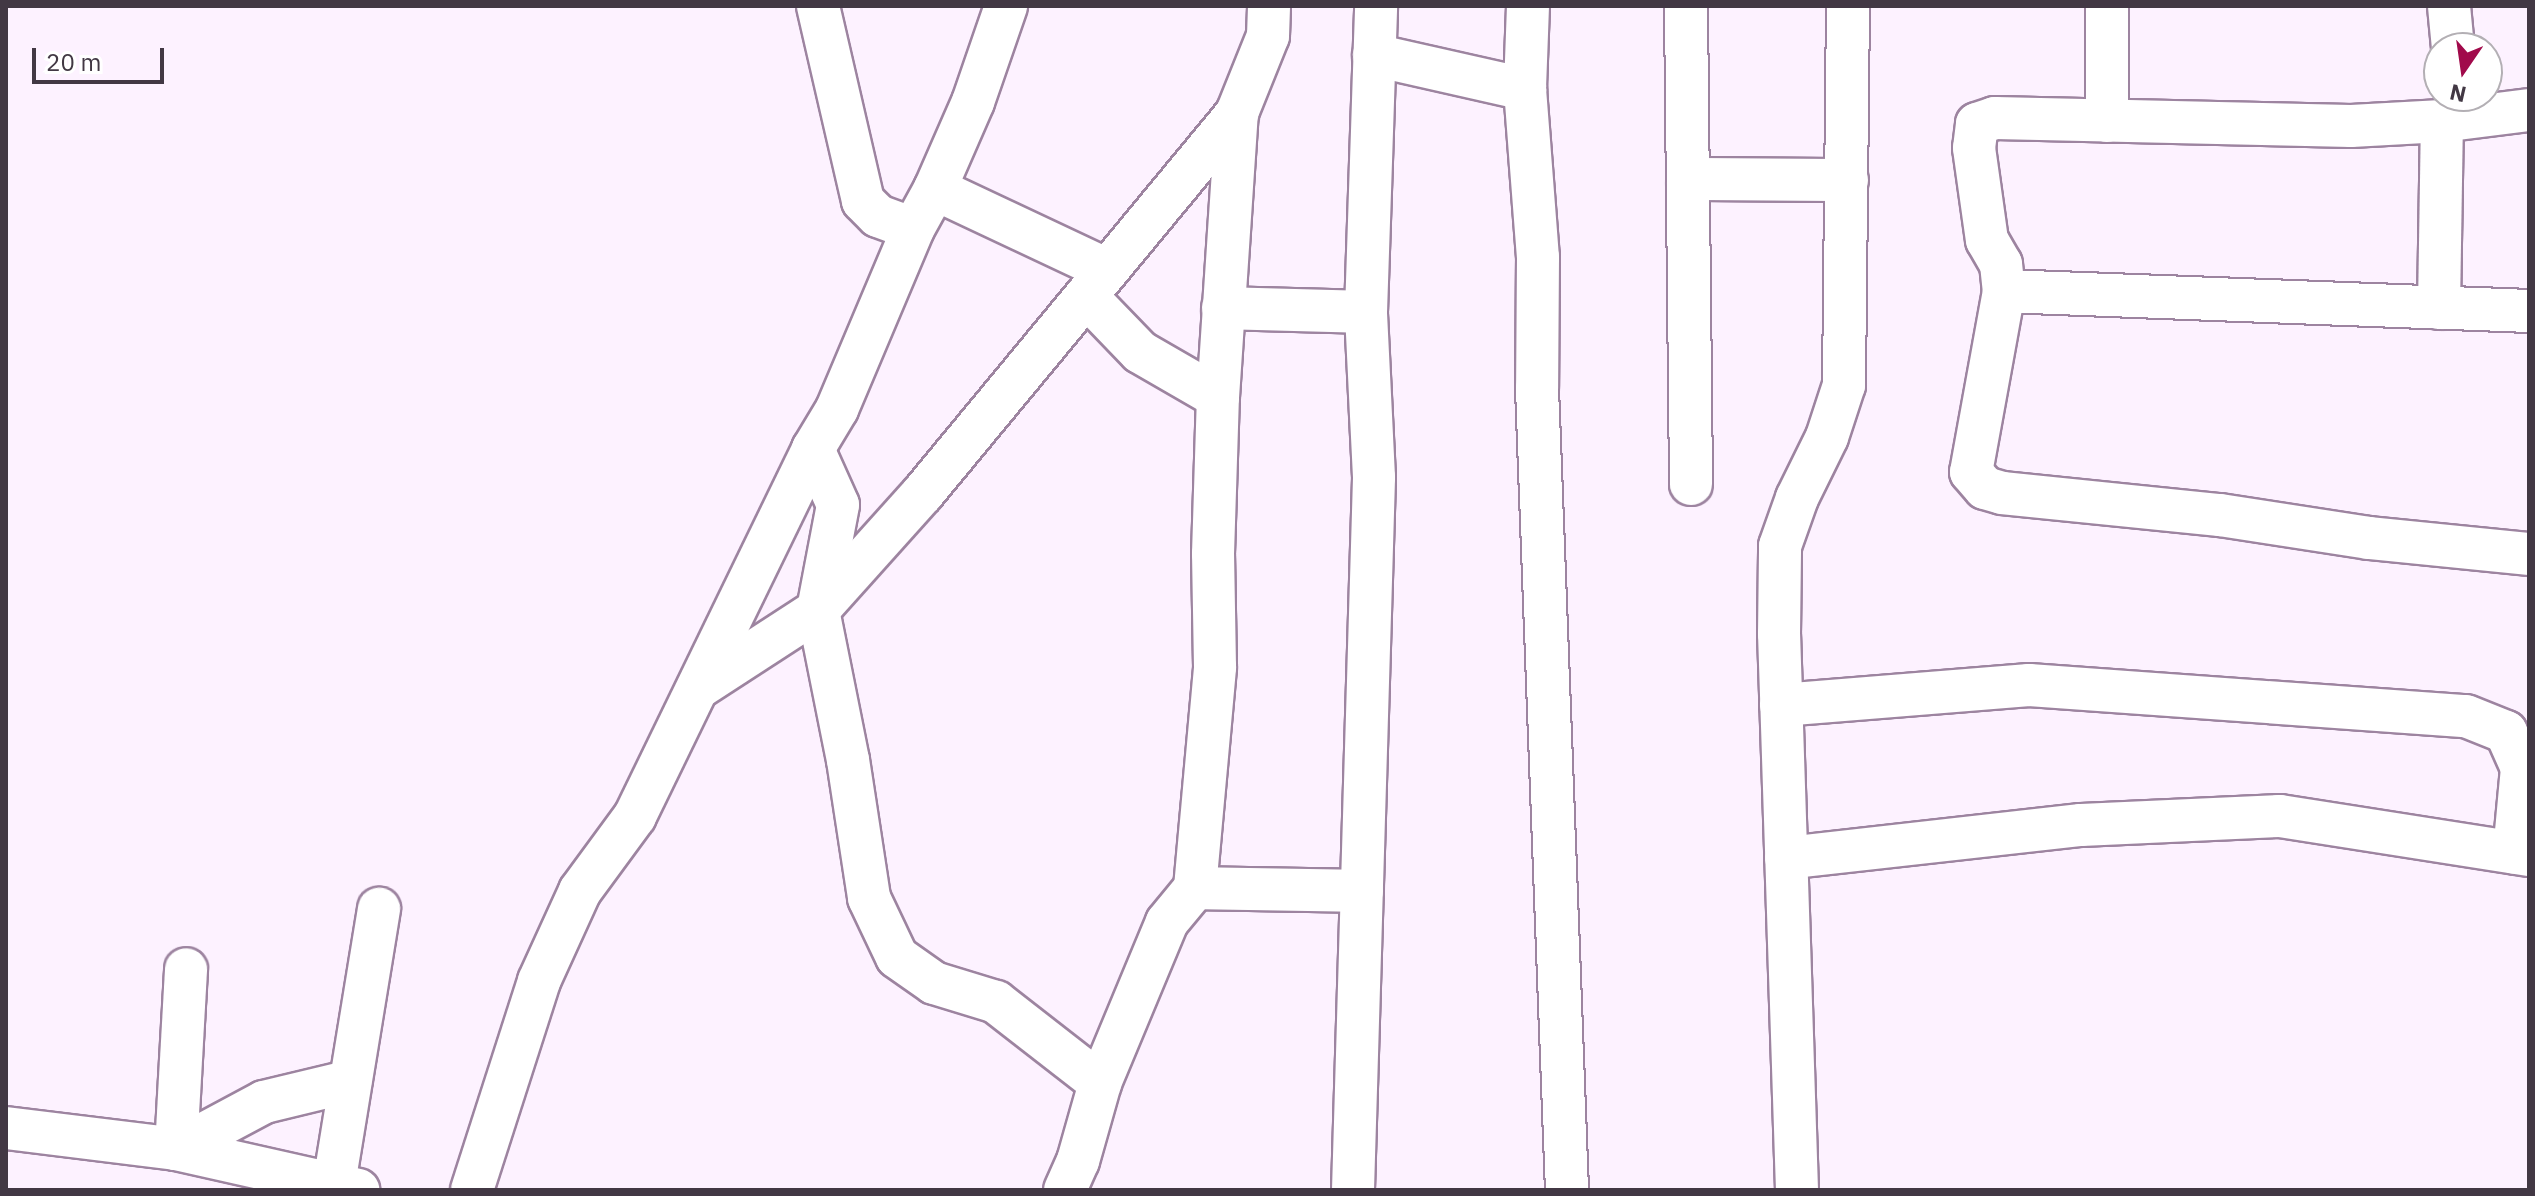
<!DOCTYPE html>
<style>
body{margin:0}
#map{position:relative;width:2535px;height:1196px;overflow:hidden;background:#fdf2ff;font-family:"IBM Plex Sans",sans-serif}
div>[style]{position:absolute}
[style*='--x']{left:calc(var(--x)*1px);top:calc(var(--y)*1px);width:calc(var(--w)*1px);rotate:calc(var(--a)*1deg)}
.roads{filter:drop-shadow(2px 0 #9d84a0) drop-shadow(-2px 0 #9d84a0) drop-shadow(0 2px #9d84a0) drop-shadow(0 -2px #9d84a0)}
.street>*{height:42px;margin:-21px;padding:0 21px;transform-origin:21px;border-radius:21px;background:#fff}
span{translate:-50% -50%;white-space:nowrap;text-align:center;line-height:1.15;-webkit-text-stroke:6px #fff;paint-order:stroke}
.frame{position:absolute;inset:0;border:8px solid #423844;pointer-events:none}
.north{position:absolute;left:2423px;top:32px;width:80px;height:80px;box-sizing:border-box;background:#fff;border:2px solid #b3afb4;border-radius:50%;rotate:193deg;font-size:22px;font-weight:700;line-height:32px;text-align:center;color:#423844}
.north::after{content:'';display:block;margin:auto;width:28px;height:36px;background:#a10a4b;clip-path:polygon(50% 0,100% 100%,50% 72%,0 100%)}
.scale{position:absolute;left:32px;top:48px;width:132px;height:36px;box-sizing:border-box;border:4px solid #423844;border-top:0;padding-left:10px;font-size:24px;line-height:28px;white-space:nowrap;color:#423844;-webkit-text-stroke:6px #fff;paint-order:stroke}
</style>
<div id="map">
<div class="roads">
<div class="street">
<i style="--x:818;--y:6;--w:200;--a:77"></i>
<i style="--x:863;--y:201;--w:21;--a:45"></i>
<i style="--x:878;--y:216;--w:37;--a:20"></i>
<i style="--x:1528;--y:6;--w:83;--a:92.1"></i>
<i style="--x:1525;--y:89;--w:169;--a:85.6"></i>
<i style="--x:1538;--y:257;--w:131;--a:90.4"></i>
<i style="--x:1537;--y:388;--w:803;--a:87.86"></i>
<i style="--x:1686;--y:6;--w:478;--a:89.4"></i>
<i style="--x:2449;--y:6;--w:42;--a:84.6"></i>
<i style="--x:1374;--y:55;--w:155;--a:12.7"></i>
<i style="--x:2529;--y:110;--w:88;--a:172.8"></i>
<i style="--x:2442;--y:121;--w:91;--a:176.9"></i>
<i style="--x:2351;--y:126;--w:356;--a:-178.7"></i>
<i style="--x:1995;--y:118;--w:19;--a:162"></i>
<i style="--x:1977;--y:124;--w:24;--a:97"></i>
<i style="--x:1974;--y:148;--w:93;--a:82"></i>
<i style="--x:1987;--y:240;--w:28;--a:60"></i>
<i style="--x:2001;--y:264;--w:27;--a:84"></i>
<i style="--x:2004;--y:291;--w:184;--a:100.3"></i>
<i style="--x:1971;--y:472;--w:21;--a:49"></i>
<i style="--x:1985;--y:488;--w:18;--a:16"></i>
<i style="--x:2002;--y:493;--w:219;--a:5.8"></i>
<i style="--x:2220;--y:515;--w:151;--a:8.8"></i>
<i style="--x:2369;--y:538;--w:161;--a:5.7"></i>
<i style="--x:2107;--y:121;--w:115;--a:-90"></i>
<i style="--x:1688;--y:179;--w:159;--a:0.4"></i>
<i style="--x:935;--y:189;--w:190;--a:25.2"></i>
<i style="--x:2004;--y:291;--w:525;--a:2.18"></i>
<i style="--x:1086;--y:296;--w:78;--a:46"></i>
<i style="--x:1140;--y:352;--w:90;--a:30"></i>
<i style="--x:1223;--y:308;--w:143;--a:1.6"></i>
<i style="--x:2439;--y:308;--w:187;--a:-89.1"></i>
<i style="--x:813;--y:449;--w:61;--a:65.9"></i>
<i style="--x:838;--y:505;--w:107;--a:100.8"></i>
<i style="--x:818;--y:610;--w:153;--a:78.7"></i>
<i style="--x:848;--y:760;--w:140;--a:81.3"></i>
<i style="--x:869;--y:898;--w:65;--a:64.6"></i>
<i style="--x:897;--y:957;--w:45;--a:35.1"></i>
<i style="--x:934;--y:983;--w:65;--a:17"></i>
<i style="--x:996;--y:1002;--w:132;--a:37.9"></i>
<i style="--x:698;--y:688;--w:143;--a:-33"></i>
<i style="--x:818;--y:610;--w:157;--a:-48.1"></i>
<i style="--x:923;--y:493;--w:493;--a:-50.4"></i>
<i style="--x:1781;--y:705;--w:249;--a:-4.6"></i>
<i style="--x:2029;--y:685;--w:438;--a:4.1"></i>
<i style="--x:2466;--y:716;--w:43;--a:21.8"></i>
<i style="--x:2506;--y:732;--w:39;--a:66"></i>
<i style="--x:2522;--y:768;--w:85;--a:95.4"></i>
<i style="--x:1786;--y:858;--w:297;--a:-6.4"></i>
<i style="--x:2081;--y:825;--w:199;--a:-2.6"></i>
<i style="--x:2280;--y:816;--w:252;--a:8.9"></i>
<i style="--x:1195;--y:888;--w:222;--a:-84.8"></i>
<i style="--x:1215;--y:667;--w:113;--a:-91"></i>
<i style="--x:1213;--y:554;--w:157;--a:-88.2"></i>
<i style="--x:1218;--y:397;--w:285;--a:-86.2"></i>
<i style="--x:1237;--y:113;--w:83;--a:-68.1"></i>
<i style="--x:1268;--y:36;--w:30;--a:-88"></i>
<i style="--x:6;--y:1128;--w:171;--a:7"></i>
<i style="--x:176;--y:1149;--w:187;--a:12.7"></i>
<i style="--x:176;--y:1149;--w:100;--a:-28.1"></i>
<i style="--x:264;--y:1102;--w:89;--a:-13.6"></i>
<i style="--x:176;--y:1149;--w:180;--a:-86.8"></i>
<i style="--x:334;--y:1184;--w:279;--a:-80.7"></i>
<i style="--x:472;--y:1190;--w:219;--a:-72.2"></i>
<i style="--x:539;--y:981;--w:99;--a:-65.5"></i>
<i style="--x:580;--y:891;--w:93;--a:-53.7"></i>
<i style="--x:635;--y:816;--w:408;--a:-64.1"></i>
<i style="--x:813;--y:449;--w:47;--a:-59"></i>
<i style="--x:837;--y:409;--w:195;--a:-67.1"></i>
<i style="--x:913;--y:229;--w:46;--a:-61.2"></i>
<i style="--x:935;--y:189;--w:95;--a:-66.4"></i>
<i style="--x:973;--y:102;--w:102;--a:-71"></i>
<i style="--x:1065;--y:1190;--w:32;--a:-66"></i>
<i style="--x:1078;--y:1161;--w:81;--a:-74.2"></i>
<i style="--x:1100;--y:1083;--w:174;--a:-67.4"></i>
<i style="--x:1167;--y:922;--w:44;--a:-50.5"></i>
<i style="--x:1195;--y:888;--w:167;--a:1"></i>
<i style="--x:1353;--y:1190;--w:713;--a:-88.31"></i>
<i style="--x:1374;--y:477;--w:165;--a:-92.8"></i>
<i style="--x:1366;--y:312;--w:306;--a:-88.1"></i>
<i style="--x:1797;--y:1190;--w:556;--a:-91.85"></i>
<i style="--x:1779;--y:634;--w:88;--a:-89.3"></i>
<i style="--x:1780;--y:546;--w:51;--a:-70.5"></i>
<i style="--x:1797;--y:498;--w:68;--a:-63.8"></i>
<i style="--x:1827;--y:437;--w:55;--a:-71.9"></i>
<i style="--x:1844;--y:385;--w:379;--a:-89.4"></i>
</div>
</div>
<div class="frame"></div>
<div class="north">N</div>
<div class="scale">20 m</div>
</div>
